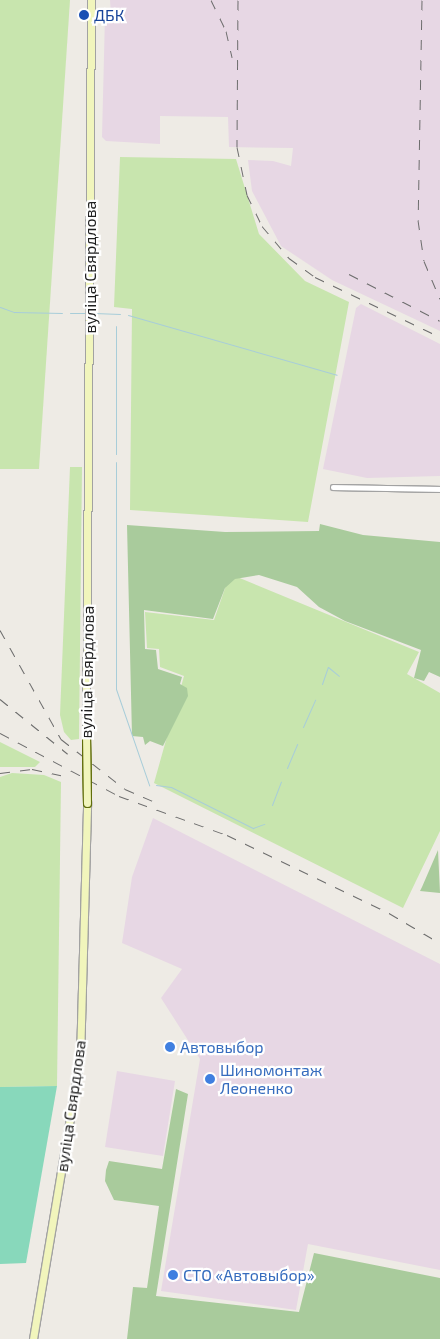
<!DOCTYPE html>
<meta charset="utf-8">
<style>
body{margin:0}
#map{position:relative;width:440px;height:1339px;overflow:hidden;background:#eeebe5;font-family:"Exo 2",sans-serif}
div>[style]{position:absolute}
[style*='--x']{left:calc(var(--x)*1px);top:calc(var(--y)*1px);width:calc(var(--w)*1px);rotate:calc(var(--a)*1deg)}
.industrial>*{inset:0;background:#e7d7e4}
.grass>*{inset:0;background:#c8e5ae}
.forest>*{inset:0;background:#a9cb9c}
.pitch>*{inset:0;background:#88d8bb}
.stream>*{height:1px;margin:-0.5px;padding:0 0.5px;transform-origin:0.5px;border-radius:0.5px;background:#a8cdd9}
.roads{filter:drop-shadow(1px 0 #a2a2a2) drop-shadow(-1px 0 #a2a2a2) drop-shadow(0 1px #a2a2a2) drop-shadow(0 -1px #a2a2a2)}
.minor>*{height:4.5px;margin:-2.25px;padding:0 2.25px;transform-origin:2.25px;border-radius:2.25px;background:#fff}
.secondary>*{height:7px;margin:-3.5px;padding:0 3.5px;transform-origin:3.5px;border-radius:3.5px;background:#f1f5bc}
.rail>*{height:1px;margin-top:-0.5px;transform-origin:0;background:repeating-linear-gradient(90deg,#6c6c6c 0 10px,transparent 0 20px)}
.bridges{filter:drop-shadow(1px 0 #616e0c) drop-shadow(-1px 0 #616e0c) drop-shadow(0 1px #616e0c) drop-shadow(0 -1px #616e0c)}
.secondary-bridge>*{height:7px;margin:-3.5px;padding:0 3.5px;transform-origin:3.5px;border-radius:3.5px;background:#f1f5bc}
.dots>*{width:14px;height:14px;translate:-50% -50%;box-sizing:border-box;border:2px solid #fff;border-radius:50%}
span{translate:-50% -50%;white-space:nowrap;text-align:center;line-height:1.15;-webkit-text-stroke:4.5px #fff;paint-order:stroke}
.transit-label{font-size:16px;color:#164399}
.left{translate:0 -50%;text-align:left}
.street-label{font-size:16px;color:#1e1e1e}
.shop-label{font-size:16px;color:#366cbe}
</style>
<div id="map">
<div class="industrial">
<i style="clip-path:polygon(110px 0,440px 0,440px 331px,332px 280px,281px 246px,252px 191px,248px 160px,273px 161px,291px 166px,293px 148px,229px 147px,228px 117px,160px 116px,160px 144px,106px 141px,102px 137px,105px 15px,111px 15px)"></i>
<i style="clip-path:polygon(361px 304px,440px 344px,440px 476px,367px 478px,323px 469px,356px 308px)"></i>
<i style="clip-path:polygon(153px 818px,440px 964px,440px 1270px,308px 1244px,296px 1310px,161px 1291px,200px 1059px,161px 998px,182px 969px,122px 943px,132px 877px)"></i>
<i style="clip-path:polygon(117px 1071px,175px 1081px,163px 1156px,105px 1147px)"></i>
</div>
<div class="grass">
<i style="clip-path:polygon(0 0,70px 0,39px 469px,0 469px)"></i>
<i style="clip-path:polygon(120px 157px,236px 159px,259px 234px,305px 281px,349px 302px,308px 522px,130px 510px,132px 309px,114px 307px)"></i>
<i style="clip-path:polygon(70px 467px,82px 467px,79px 739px,71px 740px,64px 732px,60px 715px)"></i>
<i style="clip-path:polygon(230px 574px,419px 652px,407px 674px,440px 693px,440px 831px,403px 908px,154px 783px,184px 676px,160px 667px,159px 649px,147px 648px,145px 612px,214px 620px)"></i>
<i style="clip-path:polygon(0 742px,40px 762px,35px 767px,0 767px)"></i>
<i style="clip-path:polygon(12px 773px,44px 775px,61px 782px,57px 1086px,0 1087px,0 777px)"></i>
</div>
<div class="forest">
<i style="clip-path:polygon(320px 524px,363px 535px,440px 542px,440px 677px,429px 672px,424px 681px,414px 678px,421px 650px,345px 621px,319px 607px,297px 587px,259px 575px,235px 579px,225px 588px,213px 619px,144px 610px,145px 649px,156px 650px,158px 669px,182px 677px,180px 684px,187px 688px,188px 696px,163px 746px,150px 741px,145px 745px,143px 737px,132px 736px,127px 525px,225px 532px,319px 531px)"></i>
<i style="clip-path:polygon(438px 850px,440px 893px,420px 891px,422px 887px)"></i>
<i style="clip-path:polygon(176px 1089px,188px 1094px,156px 1296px,299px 1312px,314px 1253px,440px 1278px,440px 1339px,127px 1339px,133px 1287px,147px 1288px,159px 1206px,114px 1200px,105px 1181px,106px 1170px,109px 1161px,162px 1169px)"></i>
</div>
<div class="pitch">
<i style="clip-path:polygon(57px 1086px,26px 1263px,0 1264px,0 1087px)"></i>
</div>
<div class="stream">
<i style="--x:0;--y:307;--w:15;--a:20"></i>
<i style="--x:14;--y:312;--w:48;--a:1.2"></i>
<i style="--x:70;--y:313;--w:15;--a:0"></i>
<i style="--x:94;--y:313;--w:26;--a:2"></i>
<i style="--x:128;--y:315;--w:217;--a:16"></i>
<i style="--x:116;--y:454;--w:128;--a:-90"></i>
<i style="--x:116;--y:462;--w:227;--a:90"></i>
<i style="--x:116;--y:689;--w:102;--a:71"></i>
<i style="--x:322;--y:684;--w:18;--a:-71"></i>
<i style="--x:328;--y:667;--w:14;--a:39"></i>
<i style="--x:303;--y:727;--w:30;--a:-66"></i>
<i style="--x:287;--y:768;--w:26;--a:-67"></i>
<i style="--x:156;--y:785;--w:15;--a:8"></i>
<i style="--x:171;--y:787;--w:92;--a:26.6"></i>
<i style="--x:253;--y:828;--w:12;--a:-20"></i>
<i style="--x:272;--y:805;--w:25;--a:-69"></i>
</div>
<div class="roads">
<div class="minor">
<i style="--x:333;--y:487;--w:107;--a:1.1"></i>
</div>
<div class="secondary">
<i style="--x:86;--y:733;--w:733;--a:-89.61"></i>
<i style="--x:33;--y:1339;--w:284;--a:-80.5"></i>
<i style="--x:80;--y:1059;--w:256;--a:-88.4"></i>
</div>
</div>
<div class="rail">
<i style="--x:211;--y:0;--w:34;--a:64"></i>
<i style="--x:226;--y:31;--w:27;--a:77"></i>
<i style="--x:238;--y:0;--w:147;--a:90.4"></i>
<i style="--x:237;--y:147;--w:49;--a:78.2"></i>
<i style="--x:247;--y:195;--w:34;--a:64"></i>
<i style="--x:262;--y:226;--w:42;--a:49.8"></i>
<i style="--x:289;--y:258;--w:32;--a:36"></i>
<i style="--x:315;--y:277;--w:139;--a:25.6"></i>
<i style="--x:422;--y:0;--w:220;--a:91"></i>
<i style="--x:418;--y:220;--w:41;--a:81.7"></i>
<i style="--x:424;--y:261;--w:41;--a:67.2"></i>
<i style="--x:349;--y:274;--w:102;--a:27.3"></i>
<i style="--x:0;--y:630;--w:125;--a:60.8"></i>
<i style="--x:61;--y:739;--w:81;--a:38"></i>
<i style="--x:125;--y:789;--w:40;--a:23.4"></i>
<i style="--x:0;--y:699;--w:87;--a:39"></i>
<i style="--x:0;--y:733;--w:135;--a:27.9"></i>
<i style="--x:119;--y:796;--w:115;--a:19.9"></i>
<i style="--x:227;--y:835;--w:180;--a:25.7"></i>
<i style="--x:389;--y:913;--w:59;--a:30.5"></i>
<i style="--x:0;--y:773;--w:32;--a:-7"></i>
<i style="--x:32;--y:769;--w:38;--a:12"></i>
</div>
<div class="bridges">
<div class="secondary-bridge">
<i style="--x:86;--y:733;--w:70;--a:89.2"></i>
</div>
</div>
<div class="dots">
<i style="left:84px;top:15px;background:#1a4fb4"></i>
<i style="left:170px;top:1047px;background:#3f7fe0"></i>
<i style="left:210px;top:1079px;background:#3f7fe0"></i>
<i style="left:173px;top:1275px;background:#3f7fe0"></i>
</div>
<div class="transit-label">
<span class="left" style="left:94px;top:15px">ДБК</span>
</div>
<div class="street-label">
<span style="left:90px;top:267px;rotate:-90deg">вуліца Свярдлова</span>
<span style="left:87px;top:672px;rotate:-89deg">вуліца Свярдлова</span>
<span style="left:71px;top:1106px;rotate:-82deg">вуліца Свярдлова</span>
</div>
<div class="shop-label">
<span class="left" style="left:180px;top:1047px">Автовыбор</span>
<span class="left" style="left:220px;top:1079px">Шиномонтаж<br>Леоненко</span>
<span class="left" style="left:183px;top:1275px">СТО «Автовыбор»</span>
</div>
</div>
